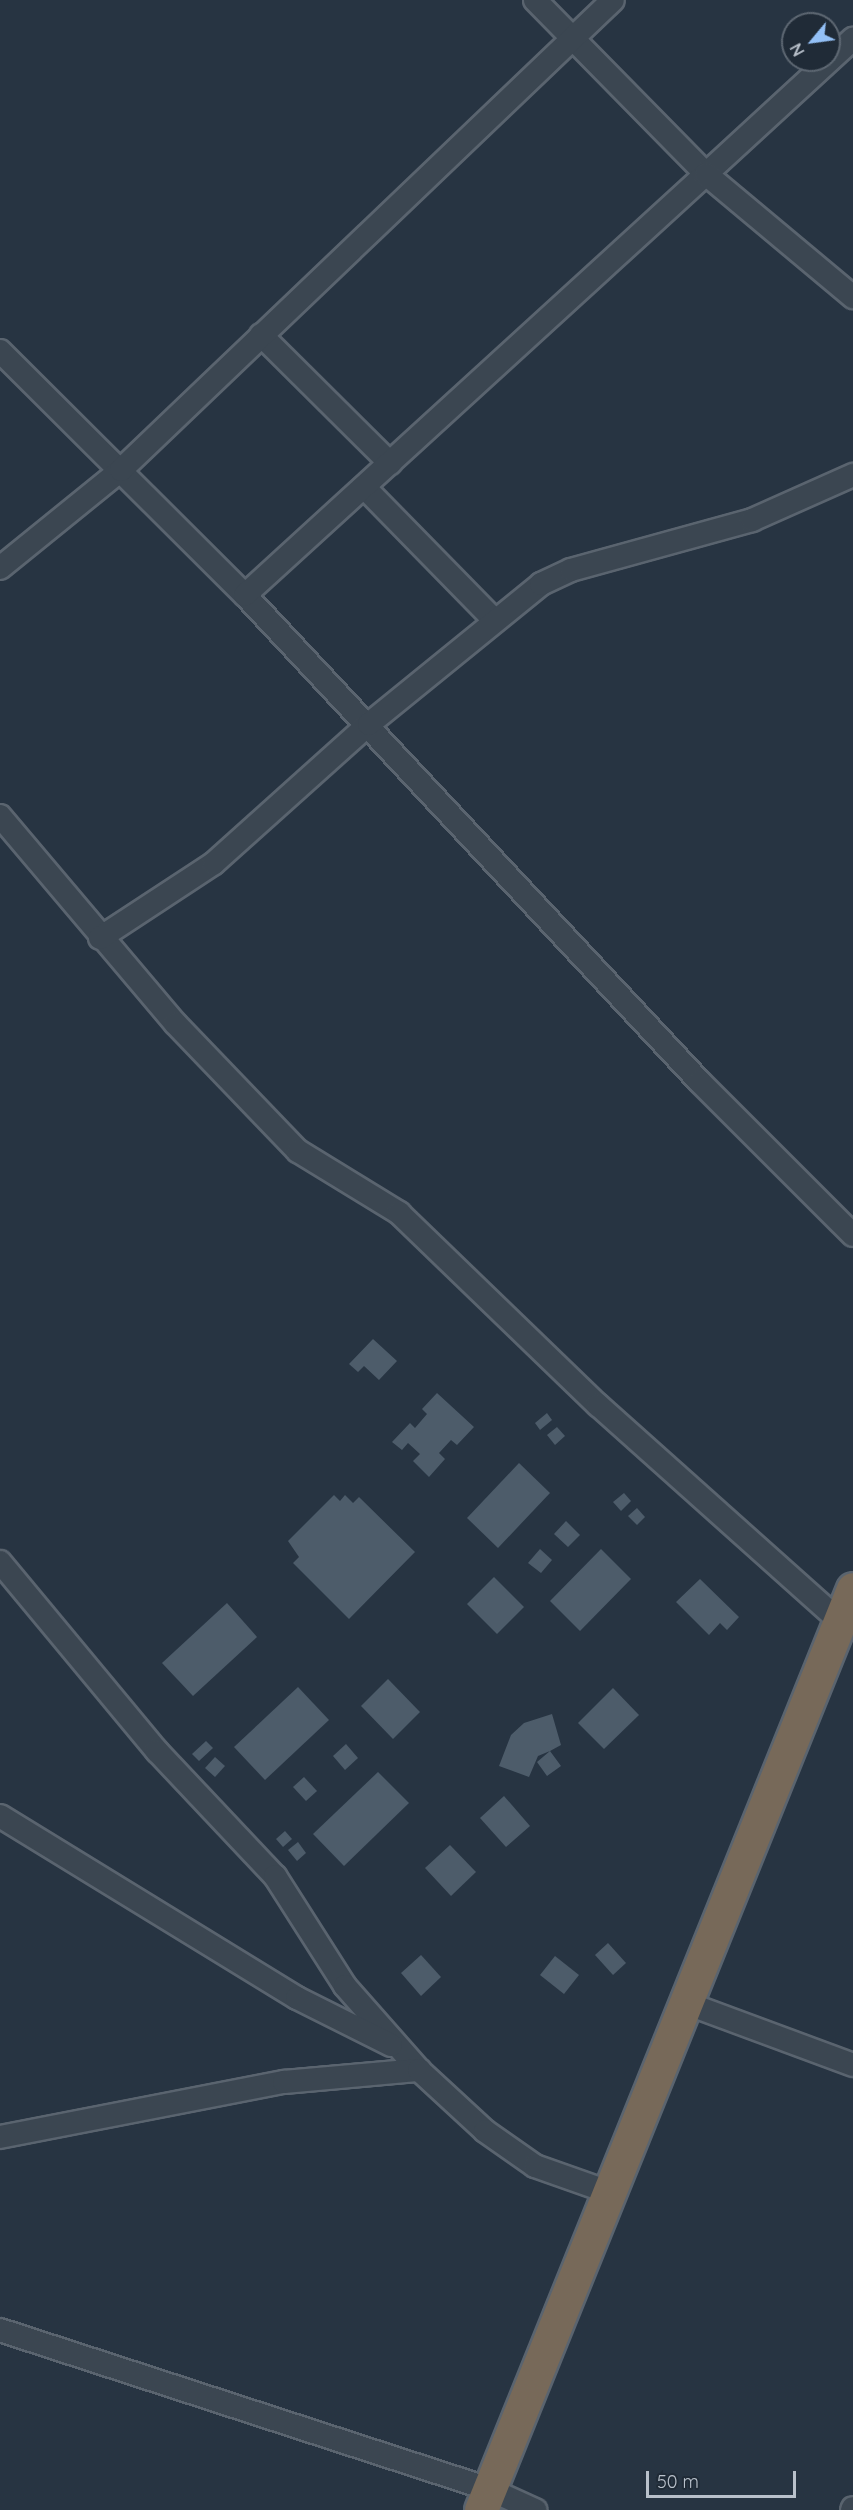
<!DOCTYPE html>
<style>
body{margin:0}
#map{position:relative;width:853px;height:2510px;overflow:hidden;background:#273442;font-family:Quicksand,sans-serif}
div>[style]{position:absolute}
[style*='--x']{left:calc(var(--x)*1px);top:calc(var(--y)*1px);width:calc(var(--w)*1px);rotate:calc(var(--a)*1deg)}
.building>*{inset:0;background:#4d5c6a}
.roads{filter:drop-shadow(2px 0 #5a646f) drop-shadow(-2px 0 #5a646f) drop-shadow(0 2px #5a646f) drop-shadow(0 -2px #5a646f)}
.minor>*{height:22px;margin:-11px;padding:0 11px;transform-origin:11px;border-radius:11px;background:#3b4651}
.highway>*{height:33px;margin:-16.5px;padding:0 16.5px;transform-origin:16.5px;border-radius:16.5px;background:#776959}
span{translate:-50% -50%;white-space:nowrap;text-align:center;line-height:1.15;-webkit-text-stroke:4.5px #202b37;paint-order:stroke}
.north{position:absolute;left:781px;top:12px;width:60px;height:60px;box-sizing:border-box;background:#202b37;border:2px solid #5d6772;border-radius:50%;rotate:241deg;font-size:16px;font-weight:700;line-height:24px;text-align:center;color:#b9c1cb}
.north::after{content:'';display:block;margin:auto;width:21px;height:27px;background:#93c0f6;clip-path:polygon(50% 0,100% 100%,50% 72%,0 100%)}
.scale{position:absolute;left:646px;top:2471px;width:150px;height:27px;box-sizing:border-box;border:3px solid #b9c1cb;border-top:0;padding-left:8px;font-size:18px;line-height:21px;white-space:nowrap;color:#b9c1cb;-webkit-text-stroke:4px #202b37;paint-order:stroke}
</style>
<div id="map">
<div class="building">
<i style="clip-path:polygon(373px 1339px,397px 1361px,379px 1380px,364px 1366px,358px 1372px,349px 1364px)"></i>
<i style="clip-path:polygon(437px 1393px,474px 1427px,457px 1445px,451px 1440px,439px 1453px,445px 1459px,429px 1477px,413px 1461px,420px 1454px,408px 1443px,402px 1450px,392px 1442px,410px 1423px,415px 1428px,427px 1414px,422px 1409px)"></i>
<i style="clip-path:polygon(547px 1413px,552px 1420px,540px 1430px,535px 1423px)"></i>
<i style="clip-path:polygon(557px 1427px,565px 1436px,555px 1445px,547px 1435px)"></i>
<i style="clip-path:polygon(519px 1463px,550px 1493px,498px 1548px,467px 1518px)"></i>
<i style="clip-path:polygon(624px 1493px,631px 1501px,621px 1511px,613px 1502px)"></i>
<i style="clip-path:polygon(334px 1495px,340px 1501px,345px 1495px,353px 1503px,359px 1497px,415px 1552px,349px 1619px,293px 1563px,299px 1557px,288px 1541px)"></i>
<i style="clip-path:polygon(637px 1508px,645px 1517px,637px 1525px,628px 1516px)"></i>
<i style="clip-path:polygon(566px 1521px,580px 1535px,568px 1547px,554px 1534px)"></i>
<i style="clip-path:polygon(540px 1549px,552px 1560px,541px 1573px,528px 1563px)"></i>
<i style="clip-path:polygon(601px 1549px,631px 1579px,580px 1631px,550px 1601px)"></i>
<i style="clip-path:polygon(494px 1577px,524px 1607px,497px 1634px,467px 1604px)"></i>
<i style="clip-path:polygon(700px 1579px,739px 1617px,727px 1630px,720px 1623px,709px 1635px,676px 1602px)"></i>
<i style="clip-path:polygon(227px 1603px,257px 1637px,193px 1696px,162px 1663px)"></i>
<i style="clip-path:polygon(388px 1679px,420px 1712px,393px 1739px,361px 1706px)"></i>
<i style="clip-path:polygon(298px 1687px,329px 1720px,265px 1780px,234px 1747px)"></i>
<i style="clip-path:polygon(613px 1688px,639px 1715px,604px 1749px,578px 1723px)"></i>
<i style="clip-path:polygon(552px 1714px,561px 1745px,550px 1751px,561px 1766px,547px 1776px,537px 1762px,550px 1751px,538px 1756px,529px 1777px,499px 1766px,511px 1735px,524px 1723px)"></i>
<i style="clip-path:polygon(206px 1741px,213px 1748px,199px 1761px,192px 1754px)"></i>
<i style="clip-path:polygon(346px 1744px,358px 1758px,345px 1770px,333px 1756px)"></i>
<i style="clip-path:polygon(215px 1757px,225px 1766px,215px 1777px,205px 1768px)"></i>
<i style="clip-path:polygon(378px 1772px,409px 1803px,344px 1866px,313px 1834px)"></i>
<i style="clip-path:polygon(304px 1777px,317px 1791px,306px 1801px,293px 1787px)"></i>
<i style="clip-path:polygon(504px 1796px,530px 1826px,506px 1847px,480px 1818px)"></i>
<i style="clip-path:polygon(285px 1831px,292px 1839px,283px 1847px,276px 1839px)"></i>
<i style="clip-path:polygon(298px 1842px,306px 1853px,297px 1861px,288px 1850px)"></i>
<i style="clip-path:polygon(450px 1845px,476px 1872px,451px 1896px,425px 1868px)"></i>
<i style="clip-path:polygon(608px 1943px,626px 1963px,613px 1975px,595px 1955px)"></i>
<i style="clip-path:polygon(421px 1955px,441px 1977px,421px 1996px,401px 1973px)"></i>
<i style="clip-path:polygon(555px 1956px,579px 1975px,564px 1994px,540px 1975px)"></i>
</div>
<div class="roads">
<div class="minor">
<i style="--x:535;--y:0;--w:244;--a:45.5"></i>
<i style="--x:706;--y:174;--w:200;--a:-42.6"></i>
<i style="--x:261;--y:335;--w:182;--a:44.8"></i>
<i style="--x:0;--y:351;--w:346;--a:44.9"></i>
<i style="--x:245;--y:595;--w:666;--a:46.95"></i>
<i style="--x:700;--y:1082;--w:216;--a:45"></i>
<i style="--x:364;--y:487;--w:187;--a:45.6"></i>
<i style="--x:0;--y:568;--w:156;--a:-39"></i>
<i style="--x:121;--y:470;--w:680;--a:-43.69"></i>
<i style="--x:245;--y:595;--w:624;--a:-42.4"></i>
<i style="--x:706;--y:174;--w:192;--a:39.9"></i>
<i style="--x:0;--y:816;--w:272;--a:49.8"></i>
<i style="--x:176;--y:1024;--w:176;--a:46.2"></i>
<i style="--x:298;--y:1151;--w:119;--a:31.5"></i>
<i style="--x:399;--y:1213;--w:277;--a:44"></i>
<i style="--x:598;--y:1405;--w:326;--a:41.8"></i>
<i style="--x:100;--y:938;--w:136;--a:-33.3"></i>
<i style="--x:214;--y:863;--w:208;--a:-41.9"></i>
<i style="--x:369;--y:724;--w:222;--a:-39.1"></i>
<i style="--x:541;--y:584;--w:33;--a:-25"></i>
<i style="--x:571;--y:570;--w:188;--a:-15.4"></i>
<i style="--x:752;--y:520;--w:111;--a:-24"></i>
<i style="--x:0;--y:1562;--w:246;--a:50.3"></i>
<i style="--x:157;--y:1751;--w:172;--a:46.7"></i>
<i style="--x:275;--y:1876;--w:130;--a:57.5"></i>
<i style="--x:345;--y:1986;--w:112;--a:48.6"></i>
<i style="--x:0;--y:1816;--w:348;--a:31.5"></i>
<i style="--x:297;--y:1998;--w:105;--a:26.6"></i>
<i style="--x:683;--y:2002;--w:181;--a:20.3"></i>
<i style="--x:0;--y:2137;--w:289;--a:-11"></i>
<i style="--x:284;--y:2082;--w:136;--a:-5.1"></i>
<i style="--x:419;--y:2070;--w:90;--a:42.7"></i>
<i style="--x:485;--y:2131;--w:61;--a:35"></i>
<i style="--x:535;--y:2166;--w:78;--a:19.4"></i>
<i style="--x:0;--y:2330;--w:514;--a:18.01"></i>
<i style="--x:489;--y:2489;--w:51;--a:24.5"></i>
<i style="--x:852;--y:2510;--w:2;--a:-63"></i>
</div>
<div class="highway">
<i style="--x:481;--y:2510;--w:993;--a:-68.01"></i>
</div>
</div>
<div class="north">N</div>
<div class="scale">50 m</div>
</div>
